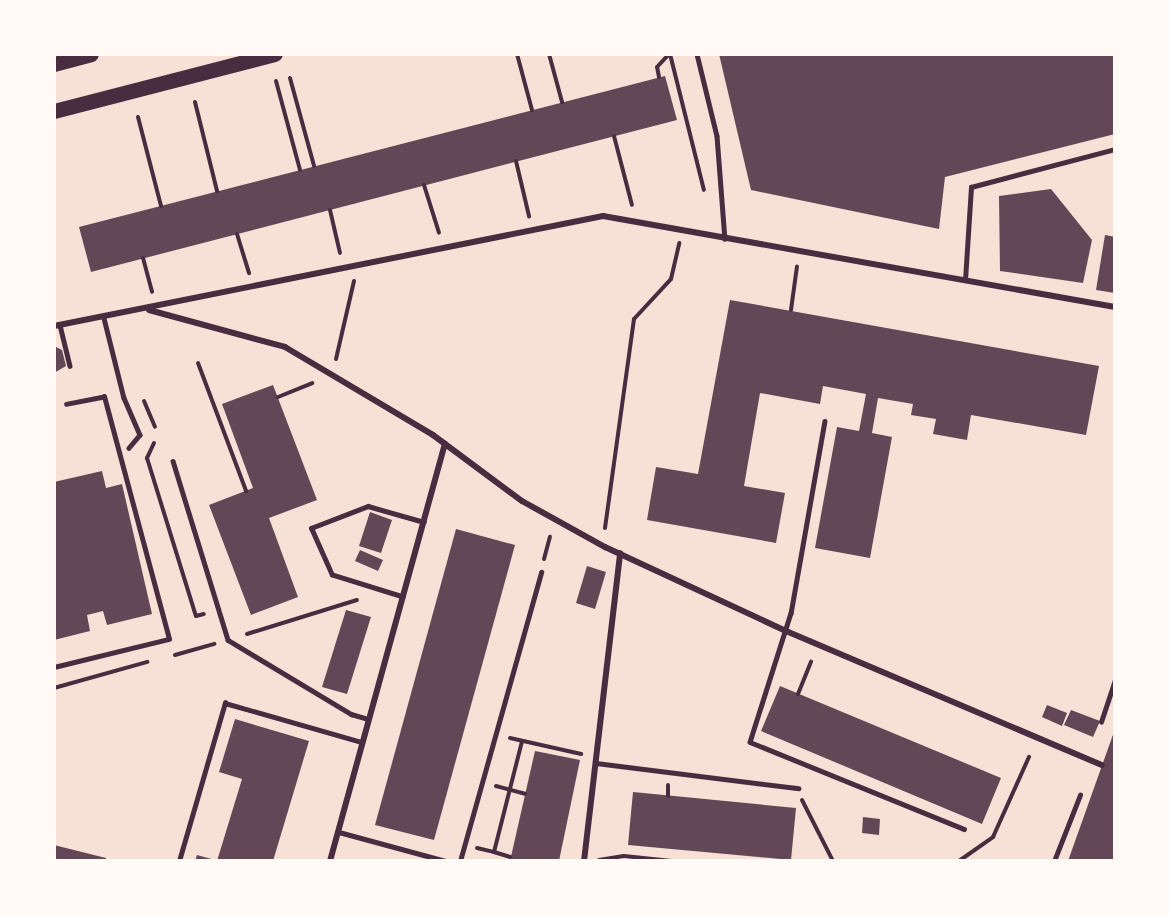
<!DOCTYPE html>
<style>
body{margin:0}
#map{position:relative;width:1169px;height:915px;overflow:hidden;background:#f7e1d7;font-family:Inter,sans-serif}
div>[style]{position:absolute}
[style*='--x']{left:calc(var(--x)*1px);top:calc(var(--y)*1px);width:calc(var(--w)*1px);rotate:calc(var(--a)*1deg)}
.building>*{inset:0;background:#644757}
.path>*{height:4px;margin:-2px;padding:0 2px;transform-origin:2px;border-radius:2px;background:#4a2c40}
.service>*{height:4.5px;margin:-2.25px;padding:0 2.25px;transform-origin:2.25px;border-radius:2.25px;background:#4a2c40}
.minor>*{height:6px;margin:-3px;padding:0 3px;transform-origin:3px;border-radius:3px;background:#4a2c40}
.primary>*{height:15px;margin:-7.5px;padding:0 7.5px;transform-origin:7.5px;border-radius:7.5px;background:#4a2c40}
span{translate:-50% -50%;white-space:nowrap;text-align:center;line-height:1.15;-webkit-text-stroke:4.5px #fffaf5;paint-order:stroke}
.frame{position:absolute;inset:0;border:56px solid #fffaf5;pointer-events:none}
</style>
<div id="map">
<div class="building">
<i style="clip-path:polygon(719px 54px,1115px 54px,1115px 134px,945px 177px,939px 229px,751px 190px)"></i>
<i style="clip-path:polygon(665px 76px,677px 120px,91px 272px,79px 227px)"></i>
<i style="clip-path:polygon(1051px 189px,1092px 240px,1083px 283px,1000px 271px,999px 196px)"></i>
<i style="clip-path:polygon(1105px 235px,1115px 237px,1115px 293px,1096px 290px)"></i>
<i style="clip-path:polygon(730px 300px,1099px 366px,1086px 435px,971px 415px,967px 440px,933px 434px,936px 419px,911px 415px,913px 404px,878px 398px,872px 433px,892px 437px,870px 558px,815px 548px,837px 427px,859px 431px,866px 394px,823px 386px,820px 404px,760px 393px,744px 486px,785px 493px,776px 543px,647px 520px,656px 467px,698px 474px)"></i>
<i style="clip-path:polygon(54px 346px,62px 350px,66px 366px,54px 373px)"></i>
<i style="clip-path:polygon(273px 385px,317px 500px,269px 518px,298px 597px,251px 615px,209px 505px,253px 488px,222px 404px)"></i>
<i style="clip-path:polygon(102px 471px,106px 488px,122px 484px,152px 614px,107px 625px,103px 611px,87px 615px,90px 631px,54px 640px,54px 482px)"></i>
<i style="clip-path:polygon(370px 512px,392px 520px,381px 553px,359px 546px)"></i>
<i style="clip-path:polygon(456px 529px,515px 545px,434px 840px,375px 825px)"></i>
<i style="clip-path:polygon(360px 550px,383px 560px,378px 571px,355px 561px)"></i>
<i style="clip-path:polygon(587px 566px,606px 572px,595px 609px,576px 603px)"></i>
<i style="clip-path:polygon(346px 610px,371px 617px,347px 694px,322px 687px)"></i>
<i style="clip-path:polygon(780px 686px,1001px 778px,982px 824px,761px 731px)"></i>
<i style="clip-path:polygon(1047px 705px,1067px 713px,1062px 726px,1042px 717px)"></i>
<i style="clip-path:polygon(1071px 710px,1100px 721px,1093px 737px,1064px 725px)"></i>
<i style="clip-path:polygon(235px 719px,309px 741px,273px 861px,217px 861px,242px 779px,219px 772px)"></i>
<i style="clip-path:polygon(1115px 729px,1115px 861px,1068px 861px)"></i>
<i style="clip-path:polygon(535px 751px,580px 760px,559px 861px,510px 861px)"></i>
<i style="clip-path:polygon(633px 792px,796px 808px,791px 860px,628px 845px)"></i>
<i style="clip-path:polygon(863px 817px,880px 819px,879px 835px,862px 833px)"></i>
<i style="clip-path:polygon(54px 845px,106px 858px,106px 861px,54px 861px)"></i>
<i style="clip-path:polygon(197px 855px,215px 860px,215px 861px,195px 861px)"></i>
</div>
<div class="path">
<i style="--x:517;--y:54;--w:58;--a:75"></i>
<i style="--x:549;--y:54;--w:50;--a:74.8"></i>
<i style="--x:670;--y:54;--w:140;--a:76"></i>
<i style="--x:659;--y:77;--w:10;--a:-101"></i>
<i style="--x:657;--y:67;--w:18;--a:-47"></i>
<i style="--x:290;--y:78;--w:91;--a:74.7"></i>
<i style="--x:276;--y:81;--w:92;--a:74.9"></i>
<i style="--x:195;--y:102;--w:92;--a:76.1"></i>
<i style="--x:138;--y:117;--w:92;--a:75.5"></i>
<i style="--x:614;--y:136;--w:71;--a:75.4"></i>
<i style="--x:516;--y:161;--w:57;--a:76.7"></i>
<i style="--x:424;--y:185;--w:50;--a:72.6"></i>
<i style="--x:330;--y:210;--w:44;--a:76.9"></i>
<i style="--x:237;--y:234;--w:41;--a:72.9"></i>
<i style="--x:143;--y:258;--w:35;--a:75"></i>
<i style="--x:791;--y:310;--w:44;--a:-82.2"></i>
<i style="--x:336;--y:359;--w:80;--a:-77"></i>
<i style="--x:198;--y:363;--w:137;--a:69.4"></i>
<i style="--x:278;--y:397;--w:37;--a:-22"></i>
<i style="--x:144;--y:401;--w:28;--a:67"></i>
<i style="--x:154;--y:443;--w:17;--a:115"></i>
<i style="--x:147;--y:458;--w:165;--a:72.8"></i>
<i style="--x:196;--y:616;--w:8;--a:-14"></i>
<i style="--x:605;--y:528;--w:211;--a:-82.1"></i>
<i style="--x:634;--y:319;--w:54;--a:-47.2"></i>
<i style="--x:671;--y:279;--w:37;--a:-77"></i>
<i style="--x:544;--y:559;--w:23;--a:-75"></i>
<i style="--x:247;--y:634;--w:115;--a:-17.2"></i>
<i style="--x:175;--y:655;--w:41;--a:-15.8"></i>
<i style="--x:54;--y:688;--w:97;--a:-15.6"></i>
<i style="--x:798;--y:694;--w:35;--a:-68"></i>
<i style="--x:510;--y:738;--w:73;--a:12.7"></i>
<i style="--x:496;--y:786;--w:30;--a:15"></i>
<i style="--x:668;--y:796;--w:11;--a:-90"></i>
<i style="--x:802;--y:800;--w:68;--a:63.1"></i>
<i style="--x:477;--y:848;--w:17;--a:13"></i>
<i style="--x:494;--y:852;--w:114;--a:-75.8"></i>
<i style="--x:494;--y:852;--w:17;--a:17"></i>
<i style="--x:599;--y:860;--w:25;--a:-9"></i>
<i style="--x:624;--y:856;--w:48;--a:5.9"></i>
<i style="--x:959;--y:861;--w:42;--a:-35.2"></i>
<i style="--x:993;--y:837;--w:88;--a:-65.8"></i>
</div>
<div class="service">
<i style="--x:697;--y:54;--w:84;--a:76.3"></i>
<i style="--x:717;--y:136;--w:103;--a:85.6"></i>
<i style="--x:965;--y:280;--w:93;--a:-86.3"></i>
<i style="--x:971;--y:187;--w:149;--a:-14.8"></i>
<i style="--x:104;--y:318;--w:82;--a:76"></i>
<i style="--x:124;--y:398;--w:40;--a:66.6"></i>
<i style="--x:140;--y:435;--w:17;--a:130"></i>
<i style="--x:60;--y:325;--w:42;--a:76.3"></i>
<i style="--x:825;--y:421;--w:195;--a:100"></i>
<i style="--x:791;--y:613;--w:135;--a:107.6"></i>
<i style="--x:750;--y:742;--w:231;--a:22.1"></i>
<i style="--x:173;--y:461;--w:187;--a:72.9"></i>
<i style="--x:228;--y:640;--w:144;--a:31"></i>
<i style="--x:351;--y:714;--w:18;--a:16"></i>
<i style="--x:403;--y:597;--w:74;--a:-162.8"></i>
<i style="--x:332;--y:575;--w:51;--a:-114.1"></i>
<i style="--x:311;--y:528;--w:61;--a:-21.1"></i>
<i style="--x:368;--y:506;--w:58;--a:15.9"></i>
<i style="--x:54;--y:667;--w:118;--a:-13.7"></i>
<i style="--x:169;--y:639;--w:251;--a:-105"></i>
<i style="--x:104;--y:397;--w:38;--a:169"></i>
<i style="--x:1101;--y:722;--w:44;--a:-71.6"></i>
<i style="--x:596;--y:763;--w:204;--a:7.1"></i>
<i style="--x:339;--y:832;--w:111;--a:15.2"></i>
<i style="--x:179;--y:861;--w:165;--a:-73.8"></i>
<i style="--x:225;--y:703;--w:142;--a:15.9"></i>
<i style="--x:460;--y:861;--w:300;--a:-74.3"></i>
<i style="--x:1054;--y:861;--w:71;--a:-68.5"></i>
</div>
<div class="minor">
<i style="--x:149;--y:310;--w:141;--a:15.2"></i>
<i style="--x:285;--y:347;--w:172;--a:30.7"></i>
<i style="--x:433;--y:435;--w:111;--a:36.6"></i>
<i style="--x:522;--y:501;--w:95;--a:29"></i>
<i style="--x:605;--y:547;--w:200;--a:24.9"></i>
<i style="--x:786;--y:631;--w:343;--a:23"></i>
<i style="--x:54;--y:326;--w:560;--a:-11.33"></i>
<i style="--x:603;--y:216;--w:520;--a:10.08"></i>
<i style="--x:330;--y:861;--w:433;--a:-74.6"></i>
<i style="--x:584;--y:861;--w:310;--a:-83.3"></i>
</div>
<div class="primary">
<i style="--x:54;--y:64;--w:38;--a:-15"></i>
<i style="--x:54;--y:111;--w:228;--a:-14.5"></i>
</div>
<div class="frame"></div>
</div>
